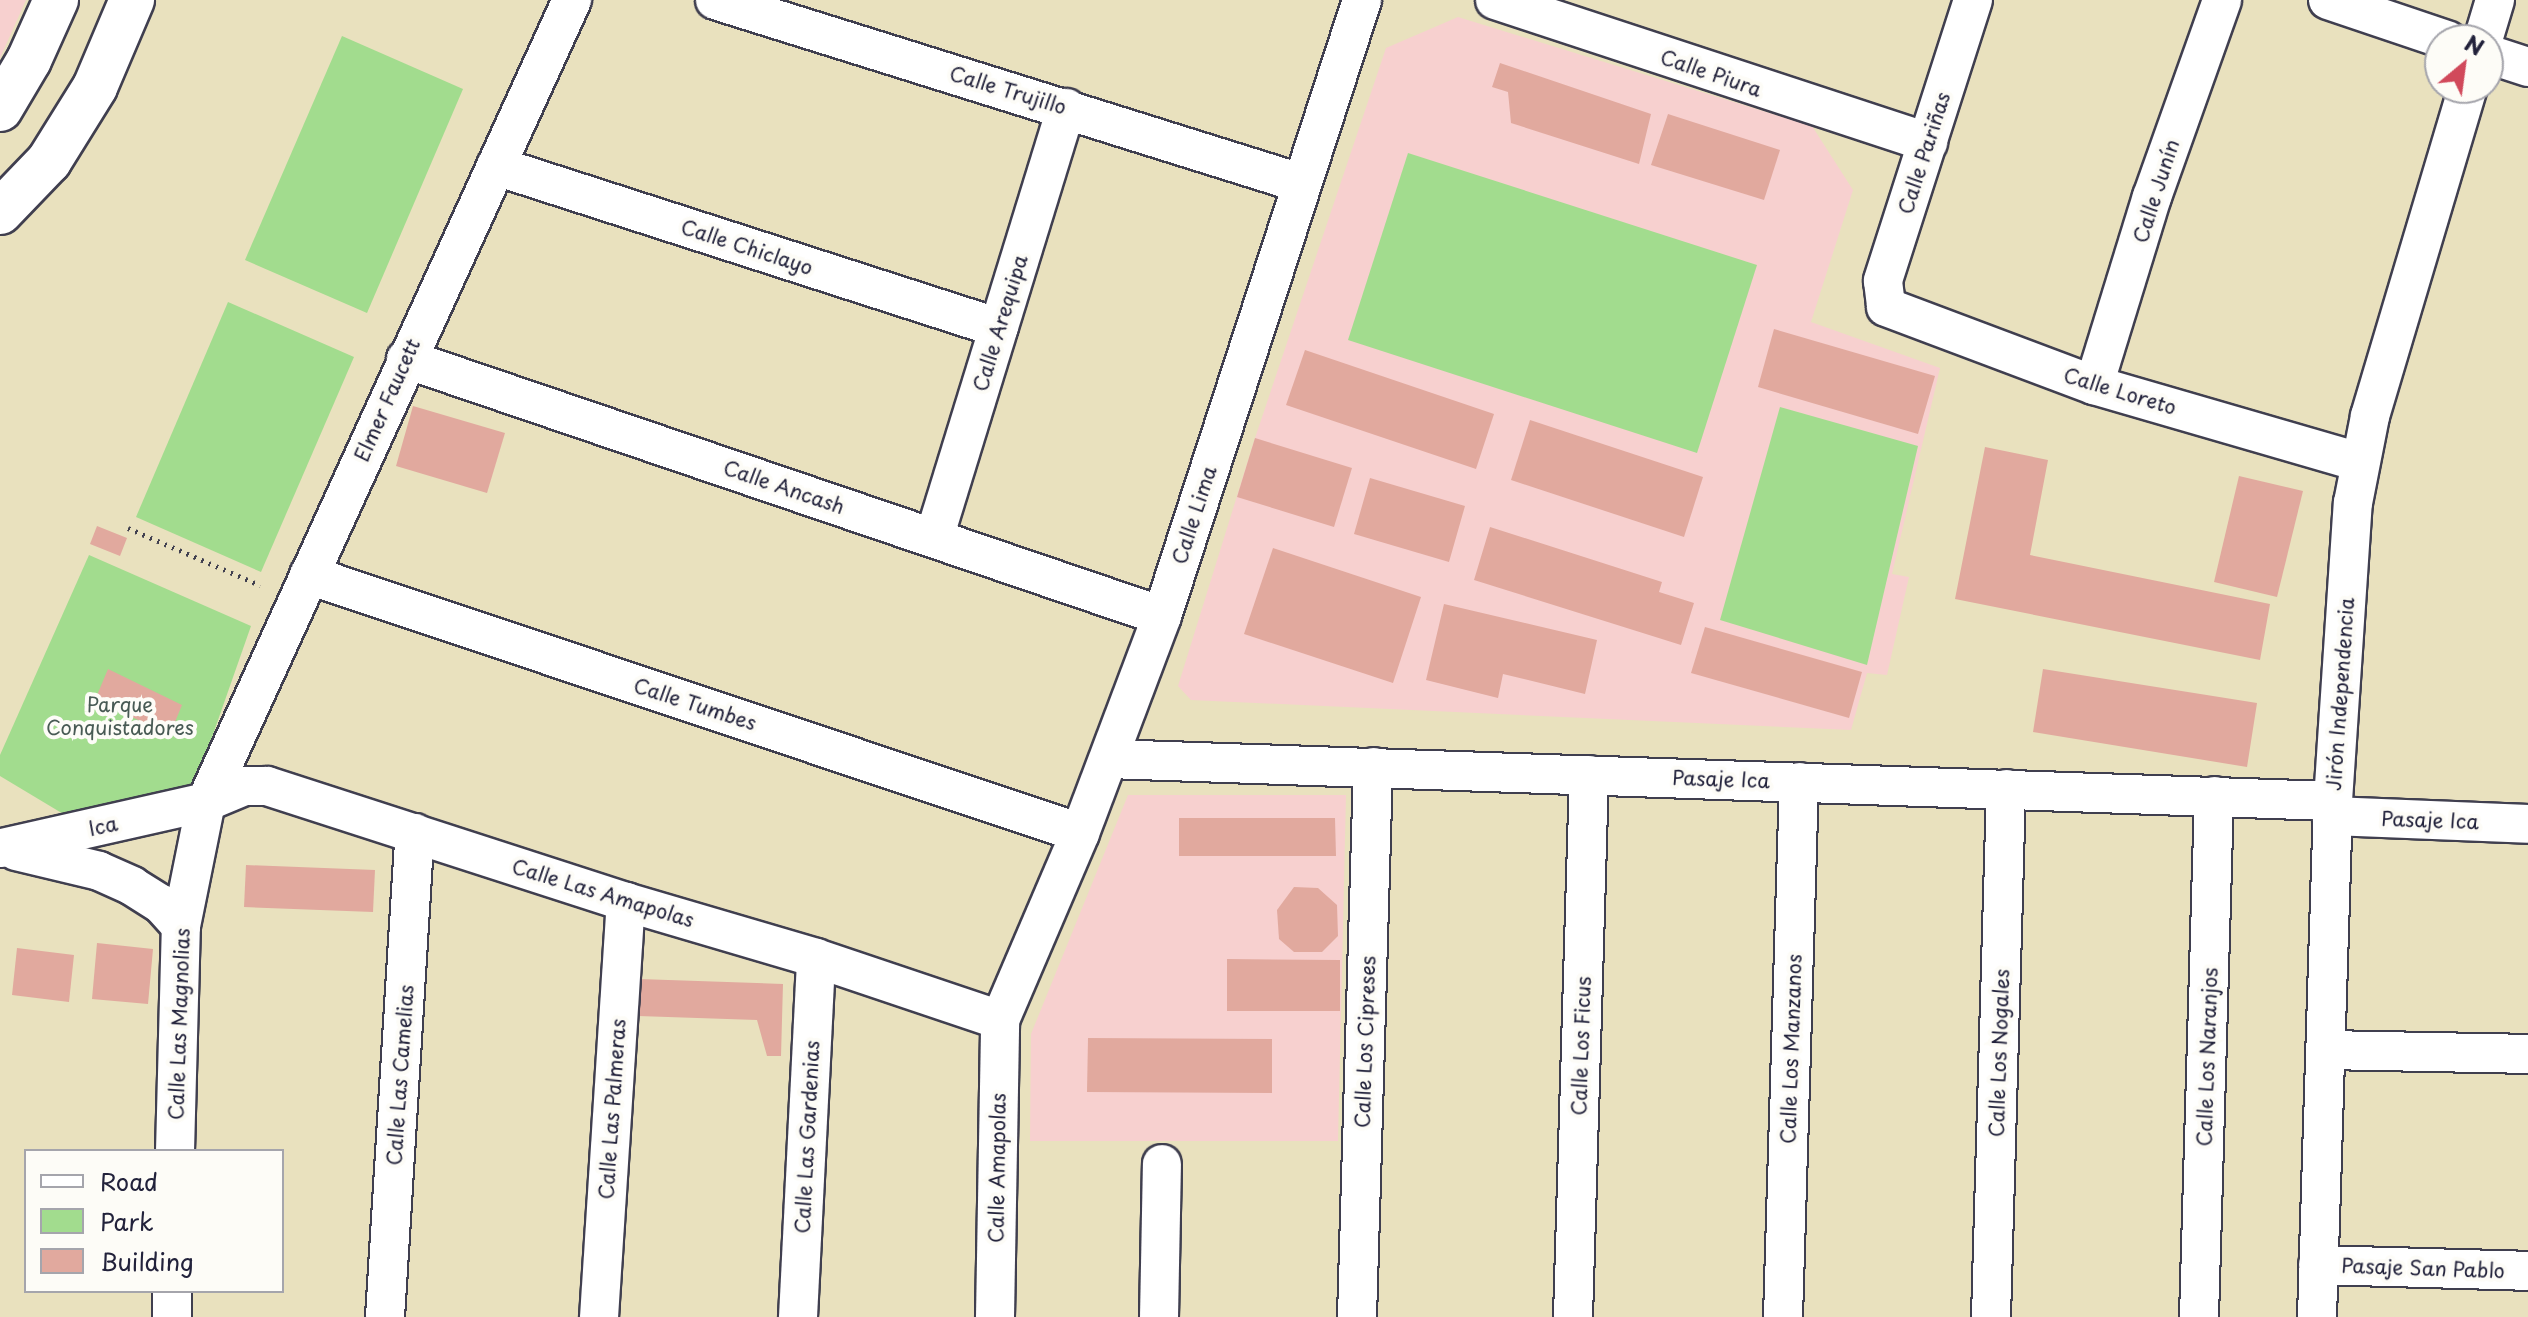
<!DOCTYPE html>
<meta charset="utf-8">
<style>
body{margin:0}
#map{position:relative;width:2528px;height:1317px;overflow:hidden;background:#e9e1be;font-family:"Playpen Sans",sans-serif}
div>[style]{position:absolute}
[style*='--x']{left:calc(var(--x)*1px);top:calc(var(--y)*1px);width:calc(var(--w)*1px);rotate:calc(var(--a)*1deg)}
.built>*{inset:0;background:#f7d0cf}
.green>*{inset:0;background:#a2dc8e}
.building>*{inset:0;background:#e1a99e}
.path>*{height:5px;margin-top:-2.5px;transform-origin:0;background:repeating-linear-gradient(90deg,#403f4f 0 2px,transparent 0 8px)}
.roads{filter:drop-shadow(2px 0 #403f4f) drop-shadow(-2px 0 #403f4f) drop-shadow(0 2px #403f4f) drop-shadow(0 -2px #403f4f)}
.street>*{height:38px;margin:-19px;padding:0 19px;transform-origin:19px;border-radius:19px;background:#fff}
.primary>*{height:44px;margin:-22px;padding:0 22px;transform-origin:22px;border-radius:22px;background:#fff}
span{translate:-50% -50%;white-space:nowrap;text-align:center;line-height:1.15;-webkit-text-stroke:8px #fdfcf7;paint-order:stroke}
.street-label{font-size:20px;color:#22223b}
.park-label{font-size:20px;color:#485a54}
.legend{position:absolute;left:24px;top:1149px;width:260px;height:144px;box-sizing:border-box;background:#fdfcf7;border:2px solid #a5a5ac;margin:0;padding:10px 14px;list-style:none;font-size:24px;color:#22223b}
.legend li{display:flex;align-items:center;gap:16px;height:40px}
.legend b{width:40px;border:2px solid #a5a5ac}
.north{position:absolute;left:2424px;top:24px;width:80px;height:80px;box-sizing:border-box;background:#fdfcf7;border:2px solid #a5a5ac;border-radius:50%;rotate:29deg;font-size:22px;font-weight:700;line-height:32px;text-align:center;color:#22223b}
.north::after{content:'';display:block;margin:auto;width:28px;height:36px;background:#d1495b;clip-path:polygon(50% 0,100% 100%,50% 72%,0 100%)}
</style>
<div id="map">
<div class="built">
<i style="clip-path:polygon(0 0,26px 0,0 58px)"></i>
<i style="clip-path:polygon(1458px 17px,1812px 126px,1853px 190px,1811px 322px,1940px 368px,1892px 574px,1909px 577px,1887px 675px,1867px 673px,1851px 730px,1191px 700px,1178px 686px,1255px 438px,1386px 48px)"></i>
<i style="clip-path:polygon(1128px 795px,1346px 795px,1338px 1141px,1030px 1141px,1031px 1034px)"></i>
</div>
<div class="green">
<i style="clip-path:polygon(342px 36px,463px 89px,367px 313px,245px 260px)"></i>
<i style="clip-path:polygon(1408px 153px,1757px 265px,1697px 453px,1348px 340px)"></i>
<i style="clip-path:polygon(228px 302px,354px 357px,261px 572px,136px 517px)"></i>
<i style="clip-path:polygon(1780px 407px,1918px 446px,1867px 665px,1720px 620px)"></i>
<i style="clip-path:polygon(89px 555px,251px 626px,191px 797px,75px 821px,0 776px,0 755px)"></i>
</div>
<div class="building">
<i style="clip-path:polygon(1500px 63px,1651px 114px,1639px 164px,1511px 123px,1508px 92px,1492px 87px)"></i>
<i style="clip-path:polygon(1668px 114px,1780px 150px,1764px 200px,1651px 165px)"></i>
<i style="clip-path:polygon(1774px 329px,1935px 376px,1918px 434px,1758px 387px)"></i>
<i style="clip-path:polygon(1305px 350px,1494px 414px,1476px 469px,1286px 405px)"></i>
<i style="clip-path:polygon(413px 406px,505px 433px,487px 493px,396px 466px)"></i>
<i style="clip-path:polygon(1530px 420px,1703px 477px,1684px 537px,1511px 480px)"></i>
<i style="clip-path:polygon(1255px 438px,1352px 468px,1334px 527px,1237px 497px)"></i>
<i style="clip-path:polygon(1985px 447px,2048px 460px,2030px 555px,2270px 604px,2260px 660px,1955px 599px)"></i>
<i style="clip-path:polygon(2239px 476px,2303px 491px,2277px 597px,2214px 582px)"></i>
<i style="clip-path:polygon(1370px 478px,1465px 506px,1449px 562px,1354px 534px)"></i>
<i style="clip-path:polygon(97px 526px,127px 538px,120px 556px,90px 544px)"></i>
<i style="clip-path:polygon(1490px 527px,1662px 582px,1659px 592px,1694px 603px,1681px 645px,1474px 580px)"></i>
<i style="clip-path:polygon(1273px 548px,1421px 597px,1393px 683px,1244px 634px)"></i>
<i style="clip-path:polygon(1444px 604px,1597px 640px,1585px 694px,1503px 674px,1498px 698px,1426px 680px)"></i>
<i style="clip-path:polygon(1705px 627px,1862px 672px,1849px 718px,1691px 673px)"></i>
<i style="clip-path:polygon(108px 669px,182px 705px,175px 722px,149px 725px,95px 700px)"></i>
<i style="clip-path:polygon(2043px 669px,2257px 703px,2247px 767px,2033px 732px)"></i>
<i style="clip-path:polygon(1179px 818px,1335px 818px,1336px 856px,1179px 856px)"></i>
<i style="clip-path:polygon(246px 865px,375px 870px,373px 912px,244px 907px)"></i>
<i style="clip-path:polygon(1294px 887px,1318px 888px,1337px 905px,1338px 936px,1322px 952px,1294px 952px,1279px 939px,1277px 910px)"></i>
<i style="clip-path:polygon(97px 943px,153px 949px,148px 1004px,92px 999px)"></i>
<i style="clip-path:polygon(17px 948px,74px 955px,69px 1002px,12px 995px)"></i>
<i style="clip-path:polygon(1227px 959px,1340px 960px,1340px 1011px,1227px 1011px)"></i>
<i style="clip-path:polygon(639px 979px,783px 984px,781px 1056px,767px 1056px,757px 1020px,638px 1016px)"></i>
<i style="clip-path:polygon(1088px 1038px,1272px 1039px,1272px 1093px,1087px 1092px)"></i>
</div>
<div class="path">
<i style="--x:128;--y:528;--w:144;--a:23.4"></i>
</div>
<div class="roads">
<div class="street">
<i style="--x:715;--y:0;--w:613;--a:17.37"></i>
<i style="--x:1495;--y:0;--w:456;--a:18.2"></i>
<i style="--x:1973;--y:0;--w:295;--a:107.8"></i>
<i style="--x:1883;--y:281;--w:26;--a:83"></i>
<i style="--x:1886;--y:307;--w:222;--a:20.6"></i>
<i style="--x:2094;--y:385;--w:276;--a:16.2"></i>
<i style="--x:2328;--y:0;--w:126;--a:18.6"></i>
<i style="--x:2483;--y:40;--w:42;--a:-73.3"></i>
<i style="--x:2488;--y:54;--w:42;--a:18"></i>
<i style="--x:496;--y:166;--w:528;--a:17.85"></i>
<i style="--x:406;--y:359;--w:798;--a:18.78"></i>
<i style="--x:2094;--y:385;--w:197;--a:-72.9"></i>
<i style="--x:2152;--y:197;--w:209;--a:-70.4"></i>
<i style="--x:934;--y:538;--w:450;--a:-72.9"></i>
<i style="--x:309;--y:575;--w:813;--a:18.5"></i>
<i style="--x:1109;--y:759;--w:1225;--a:1.97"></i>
<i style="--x:2332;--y:816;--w:196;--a:2.3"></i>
<i style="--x:2;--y:848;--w:209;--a:-12.7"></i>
<i style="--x:206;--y:802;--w:41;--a:-22.8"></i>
<i style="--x:244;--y:786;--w:23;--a:0"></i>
<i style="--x:267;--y:786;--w:377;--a:17.9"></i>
<i style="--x:626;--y:902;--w:198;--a:16.4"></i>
<i style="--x:816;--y:958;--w:194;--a:18.6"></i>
<i style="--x:16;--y:851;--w:85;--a:13.5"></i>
<i style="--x:99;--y:871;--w:36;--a:24"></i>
<i style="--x:132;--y:886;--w:34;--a:32"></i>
<i style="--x:161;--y:904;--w:30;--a:48"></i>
<i style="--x:2325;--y:1050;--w:203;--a:1.1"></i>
<i style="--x:175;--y:1151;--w:225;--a:-88.5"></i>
<i style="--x:181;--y:926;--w:126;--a:-78.6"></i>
<i style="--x:206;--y:802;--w:882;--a:-65.47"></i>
<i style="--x:2318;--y:1265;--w:210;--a:1.6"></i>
<i style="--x:172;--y:1317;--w:26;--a:-90"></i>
<i style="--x:385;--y:1317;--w:485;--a:-86.5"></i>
<i style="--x:599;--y:1317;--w:416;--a:-86.3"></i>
<i style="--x:798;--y:1317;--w:359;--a:-87.1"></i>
<i style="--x:995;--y:1317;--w:297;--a:-89"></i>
<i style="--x:1000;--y:1020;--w:203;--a:-66.8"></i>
<i style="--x:1080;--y:833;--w:232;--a:-69.3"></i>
<i style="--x:1162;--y:616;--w:648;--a:-72.01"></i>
<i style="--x:1159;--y:1317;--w:153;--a:-88.9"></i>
<i style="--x:1357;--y:1317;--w:550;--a:-88.33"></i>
<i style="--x:1573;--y:1317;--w:542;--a:-88.31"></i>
<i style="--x:1783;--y:1317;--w:535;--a:-88.29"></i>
<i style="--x:1991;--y:1317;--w:528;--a:-88.37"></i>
<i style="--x:2199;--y:1317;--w:521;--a:-88.35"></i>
<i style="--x:2317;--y:1317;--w:516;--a:-88.22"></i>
<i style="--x:2333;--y:801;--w:299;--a:-86.2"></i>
<i style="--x:2353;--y:503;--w:89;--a:-78.9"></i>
<i style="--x:2370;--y:416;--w:342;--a:-73.4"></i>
</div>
<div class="primary">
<i style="--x:0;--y:109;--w:57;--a:-59.4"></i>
<i style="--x:29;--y:60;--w:66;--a:-65.8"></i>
<i style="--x:0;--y:212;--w:71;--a:-46.1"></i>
<i style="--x:49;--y:161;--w:87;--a:-58.1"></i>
<i style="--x:95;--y:87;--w:95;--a:-67"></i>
</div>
</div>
<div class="street-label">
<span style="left:1711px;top:73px;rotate:19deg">Calle Piura</span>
<span style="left:1008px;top:90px;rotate:17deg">Calle Trujillo</span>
<span style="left:1924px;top:153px;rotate:-72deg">Calle Pariñas</span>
<span style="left:2156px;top:191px;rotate:-72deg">Calle Junín</span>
<span style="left:747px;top:247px;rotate:18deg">Calle Chiclayo</span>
<span style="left:1000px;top:323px;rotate:-73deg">Calle Arequipa</span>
<span style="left:2120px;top:391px;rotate:17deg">Calle Loreto</span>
<span style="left:387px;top:400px;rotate:-66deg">Elmer Faucett</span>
<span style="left:784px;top:487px;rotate:19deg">Calle Ancash</span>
<span style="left:1194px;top:515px;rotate:-72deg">Calle Lima</span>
<span style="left:2340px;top:694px;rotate:-86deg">Jirón Independencia</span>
<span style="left:695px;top:704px;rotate:18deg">Calle Tumbes</span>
<span style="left:1721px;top:779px;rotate:2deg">Pasaje Ica</span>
<span style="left:2430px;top:820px;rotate:2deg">Pasaje Ica</span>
<span style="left:103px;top:826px;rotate:-13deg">Ica</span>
<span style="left:603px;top:893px;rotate:17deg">Calle Las Amapolas</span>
<span style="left:179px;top:1024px;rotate:-88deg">Calle Las Magnolias</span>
<span style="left:1365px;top:1042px;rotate:-88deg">Calle Los Cipreses</span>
<span style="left:1581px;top:1046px;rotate:-88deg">Calle Los Ficus</span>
<span style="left:1791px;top:1049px;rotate:-88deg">Calle Los Manzanos</span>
<span style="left:1999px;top:1053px;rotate:-88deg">Calle Los Nogales</span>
<span style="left:2207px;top:1057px;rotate:-88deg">Calle Los Naranjos</span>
<span style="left:400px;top:1075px;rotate:-86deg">Calle Las Camelias</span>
<span style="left:612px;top:1109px;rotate:-86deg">Calle Las Palmeras</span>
<span style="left:807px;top:1137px;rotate:-87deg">Calle Las Gardenias</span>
<span style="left:997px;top:1168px;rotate:-89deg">Calle Amapolas</span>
<span style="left:2423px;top:1268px;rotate:2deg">Pasaje San Pablo</span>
</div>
<div class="park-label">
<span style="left:120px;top:716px">Parque<br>Conquistadores</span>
</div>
<ul class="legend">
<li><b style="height:10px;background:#fff"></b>Road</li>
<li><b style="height:22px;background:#a2dc8e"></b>Park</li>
<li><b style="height:22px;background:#e1a99e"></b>Building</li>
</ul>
<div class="north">N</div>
</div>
